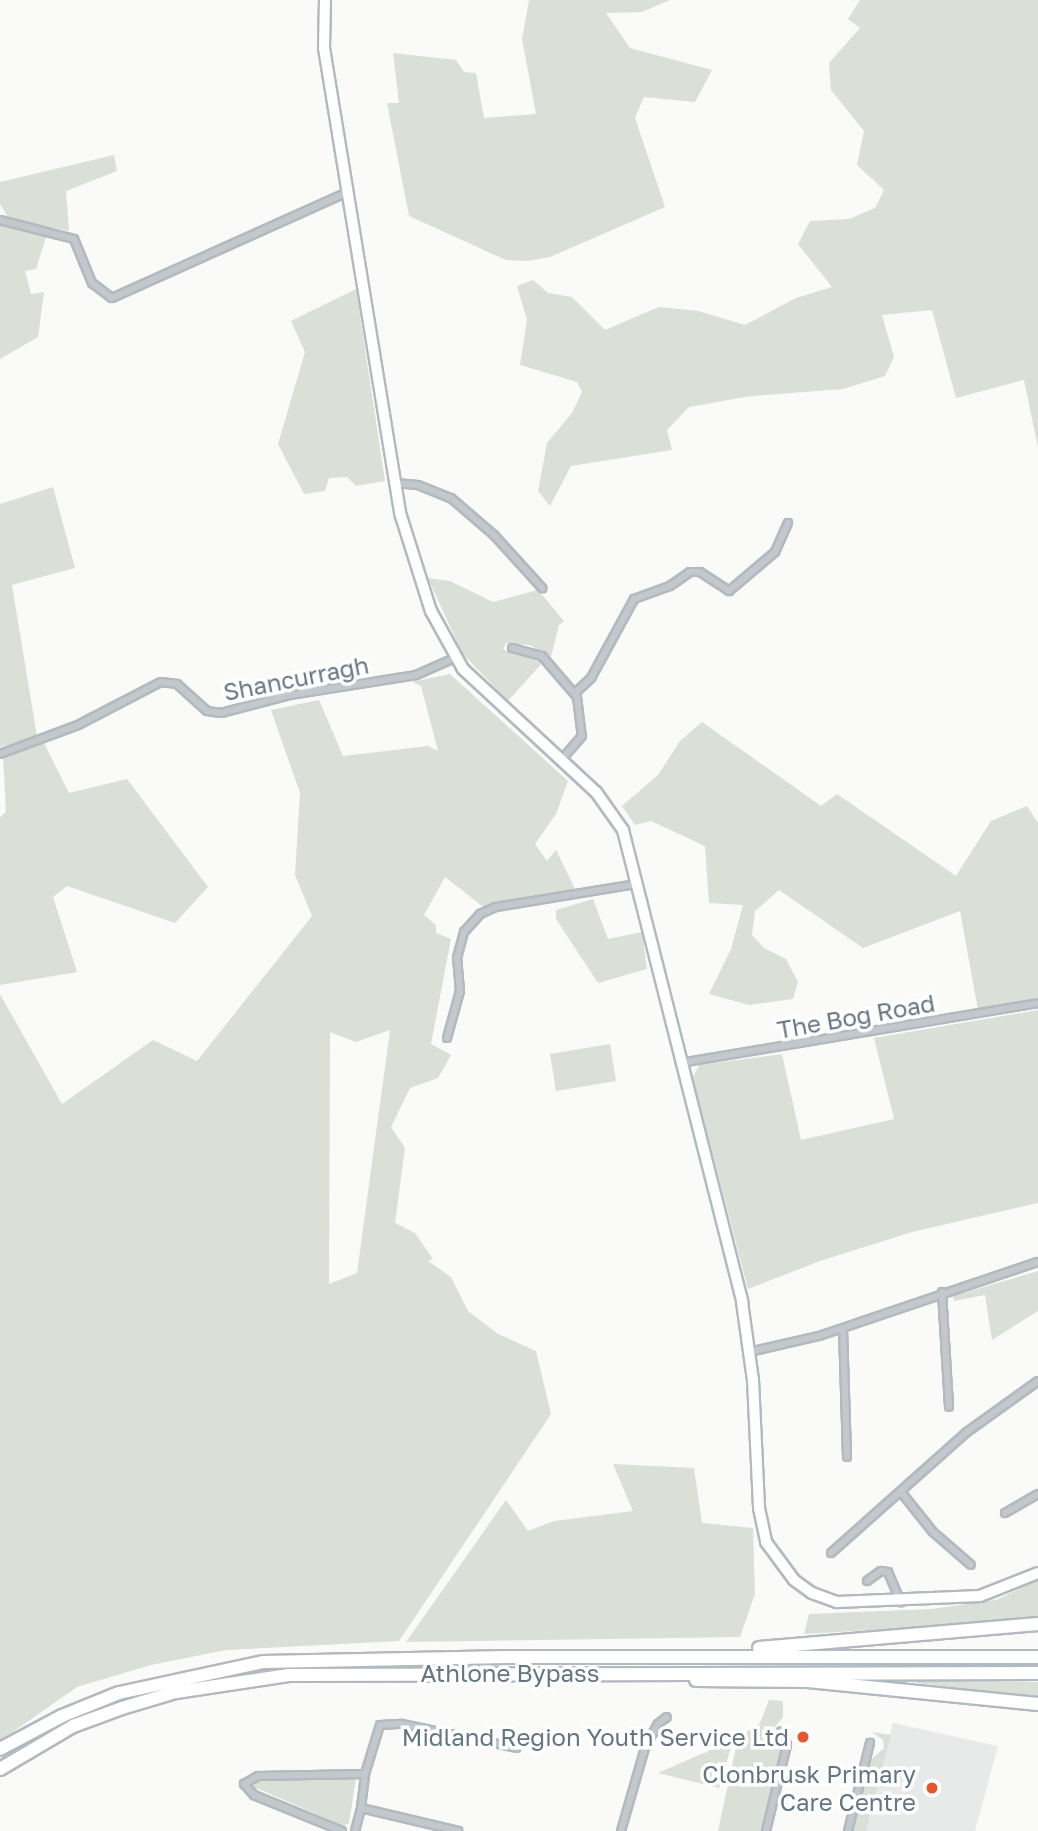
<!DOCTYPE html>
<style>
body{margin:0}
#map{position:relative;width:1038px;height:1831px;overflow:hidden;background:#fafaf8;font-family:"Golos Text",sans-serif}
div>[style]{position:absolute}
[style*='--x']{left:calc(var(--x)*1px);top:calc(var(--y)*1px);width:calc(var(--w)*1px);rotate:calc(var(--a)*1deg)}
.built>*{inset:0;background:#e8e9e9}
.green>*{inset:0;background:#dadfd7}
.roads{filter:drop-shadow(2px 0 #b3babf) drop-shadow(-2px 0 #b3babf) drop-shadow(0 2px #b3babf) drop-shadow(0 -2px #b3babf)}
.street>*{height:6px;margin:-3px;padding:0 3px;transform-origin:3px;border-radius:3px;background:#c3c8cc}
.secondary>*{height:10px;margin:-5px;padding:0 5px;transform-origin:5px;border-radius:5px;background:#fff}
.highway>*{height:12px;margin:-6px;padding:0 6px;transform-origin:6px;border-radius:6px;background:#fff}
.dots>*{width:19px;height:19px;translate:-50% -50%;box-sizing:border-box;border:4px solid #fff;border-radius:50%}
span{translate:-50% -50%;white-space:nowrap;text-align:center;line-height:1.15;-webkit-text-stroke:7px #fff;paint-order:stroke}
.street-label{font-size:24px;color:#657683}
.poi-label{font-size:24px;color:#657683}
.right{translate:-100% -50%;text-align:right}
</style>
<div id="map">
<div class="built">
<i style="clip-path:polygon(893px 1723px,998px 1746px,975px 1831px,866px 1831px)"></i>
</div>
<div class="green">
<i style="clip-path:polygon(529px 0,670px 0,642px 12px,606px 13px,630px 48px,712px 70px,695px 102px,644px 97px,635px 118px,665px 207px,550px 257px,528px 261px,506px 260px,409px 216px,387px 103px,399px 103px,393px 53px,456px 60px,464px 72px,476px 73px,484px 118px,536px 114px,522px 39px)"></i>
<i style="clip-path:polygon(860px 0,1038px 0,1038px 448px,1024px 380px,956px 398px,932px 310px,882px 315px,894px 357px,885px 376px,843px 389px,751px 396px,689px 407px,667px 430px,672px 450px,571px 466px,550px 506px,538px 491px,547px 443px,572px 413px,582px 392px,577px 382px,520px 365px,527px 320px,517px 286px,533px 280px,548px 293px,572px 297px,605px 330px,659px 307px,698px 311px,745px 325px,796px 298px,832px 287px,798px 244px,810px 221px,849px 219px,875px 208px,884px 190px,857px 165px,864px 131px,831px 90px,829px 63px,860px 28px,848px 19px)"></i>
<i style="clip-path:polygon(114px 155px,117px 171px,66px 191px,69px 231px,9px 219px,0 204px,0 182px)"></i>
<i style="clip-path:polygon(0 224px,47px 234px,36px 269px,25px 271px,31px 294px,44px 292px,38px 337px,0 359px)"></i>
<i style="clip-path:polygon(356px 289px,385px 481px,356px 486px,347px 477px,329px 478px,325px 491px,304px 494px,278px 444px,305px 352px,291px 321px)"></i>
<i style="clip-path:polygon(53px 487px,75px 568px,12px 585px,37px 737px,0 747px,0 504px)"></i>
<i style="clip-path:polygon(428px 578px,450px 581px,493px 602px,538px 590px,564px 621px,559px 625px,551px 657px,530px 645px,506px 643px,503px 649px,512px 654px,543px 662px,508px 701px,462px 653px)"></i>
<i style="clip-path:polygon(evenodd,450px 674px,568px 781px,556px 814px,535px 844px,547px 861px,556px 850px,575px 889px,486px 909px,445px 877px,424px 915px,436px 925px,436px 933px,451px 939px,431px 1044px,451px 1055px,438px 1078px,410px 1088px,391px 1127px,405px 1148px,395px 1223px,415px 1233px,433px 1259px,428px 1261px,451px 1277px,468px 1311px,498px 1334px,536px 1351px,551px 1414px,399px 1641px,226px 1650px,151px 1665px,77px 1687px,0 1741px,0 994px,62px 1104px,153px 1040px,197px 1061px,312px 916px,295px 875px,300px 793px,271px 710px,319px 700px,343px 756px,428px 746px,438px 751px,421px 686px,412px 682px,450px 674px,390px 1030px,357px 1273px,329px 1284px,330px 1032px,356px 1042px,390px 1030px)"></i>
<i style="clip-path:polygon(702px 722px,821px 806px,837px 794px,956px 876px,991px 821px,1027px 806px,1038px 823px,1038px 999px,978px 1010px,960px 911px,863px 948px,779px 890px,755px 911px,752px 935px,764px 948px,786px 959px,798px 982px,793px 999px,749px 1005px,709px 994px,731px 949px,743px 905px,709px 903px,705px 846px,651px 821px,635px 825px,622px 806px,658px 775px,680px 741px)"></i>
<i style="clip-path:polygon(44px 743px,69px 793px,127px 779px,208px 887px,175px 923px,67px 886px,53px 897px,77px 972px,0 985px,0 817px,6px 812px,3px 756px)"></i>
<i style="clip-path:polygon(593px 899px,608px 939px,642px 932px,647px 969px,598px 983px,556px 919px,556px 910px)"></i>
<i style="clip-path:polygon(1038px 1010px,1038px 1203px,912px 1232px,820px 1261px,748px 1289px,697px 1094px,693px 1077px,699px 1065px,782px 1054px,801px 1140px,894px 1119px,874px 1038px)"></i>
<i style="clip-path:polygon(610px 1044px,616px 1081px,556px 1091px,550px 1054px)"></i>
<i style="clip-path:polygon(1038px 1271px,1038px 1311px,992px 1340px,985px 1295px,954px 1301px,953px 1296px)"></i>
<i style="clip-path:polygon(613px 1464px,694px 1468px,702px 1523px,753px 1528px,755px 1594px,740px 1637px,406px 1642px,506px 1500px,528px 1531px,554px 1521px,633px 1511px)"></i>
<i style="clip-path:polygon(1038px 1580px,1038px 1620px,804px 1634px,809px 1614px,931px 1609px,996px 1600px)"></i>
<i style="clip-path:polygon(919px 1681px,1038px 1682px,1038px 1697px,916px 1683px)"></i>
<i style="clip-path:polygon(769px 1700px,783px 1701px,783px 1717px,773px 1729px,782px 1751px,762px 1831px,718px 1831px,738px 1738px,760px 1723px)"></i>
<i style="clip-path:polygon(872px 1732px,891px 1735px,866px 1831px,851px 1831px,868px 1762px,884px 1748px,883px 1740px)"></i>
<i style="clip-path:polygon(733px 1740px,719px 1788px,658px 1773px)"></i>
<i style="clip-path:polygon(356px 1779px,349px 1823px,344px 1826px,254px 1787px,255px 1781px)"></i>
</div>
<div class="roads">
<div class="street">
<i style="--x:0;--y:220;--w:76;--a:14.4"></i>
<i style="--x:74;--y:239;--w:48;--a:67.8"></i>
<i style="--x:92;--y:283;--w:25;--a:37"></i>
<i style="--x:112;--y:298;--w:256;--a:-24.2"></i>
<i style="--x:395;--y:483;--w:23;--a:5"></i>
<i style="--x:418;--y:485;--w:35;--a:22"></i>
<i style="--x:451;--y:498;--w:57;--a:40.7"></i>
<i style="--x:494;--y:535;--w:72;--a:47.8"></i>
<i style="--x:512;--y:648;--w:31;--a:15"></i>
<i style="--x:542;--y:656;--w:54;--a:49.5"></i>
<i style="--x:577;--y:697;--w:39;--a:83"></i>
<i style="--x:582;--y:736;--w:30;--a:131"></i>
<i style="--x:575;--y:693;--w:22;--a:-43"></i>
<i style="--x:591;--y:678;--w:90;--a:-61.4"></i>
<i style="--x:634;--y:599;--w:38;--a:-20"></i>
<i style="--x:670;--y:586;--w:24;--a:-35"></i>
<i style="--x:690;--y:572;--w:10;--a:0"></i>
<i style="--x:700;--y:572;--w:35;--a:33"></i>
<i style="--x:729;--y:591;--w:60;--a:-40.3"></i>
<i style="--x:775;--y:552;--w:32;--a:-66"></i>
<i style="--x:0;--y:754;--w:83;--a:-20.4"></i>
<i style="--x:78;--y:725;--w:93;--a:-27.4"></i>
<i style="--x:161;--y:682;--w:16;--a:7"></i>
<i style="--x:177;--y:684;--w:40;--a:42"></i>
<i style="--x:207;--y:711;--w:14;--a:8"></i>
<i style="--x:221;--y:713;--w:71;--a:-14.6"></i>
<i style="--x:290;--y:695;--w:128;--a:-9"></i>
<i style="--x:416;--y:675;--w:43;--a:-23.6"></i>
<i style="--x:447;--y:1038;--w:49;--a:-74.5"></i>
<i style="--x:460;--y:991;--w:33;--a:-95"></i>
<i style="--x:457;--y:958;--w:27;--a:-75"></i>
<i style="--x:464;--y:932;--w:24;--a:-48"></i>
<i style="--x:480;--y:914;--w:17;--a:-24"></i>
<i style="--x:496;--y:907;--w:143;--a:-9.3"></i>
<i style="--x:680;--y:1063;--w:363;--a:-9.5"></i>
<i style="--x:942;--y:1292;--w:115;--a:86.5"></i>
<i style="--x:843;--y:1329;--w:128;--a:88.2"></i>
<i style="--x:749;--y:1352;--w:72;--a:-12.9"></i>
<i style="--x:819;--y:1336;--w:231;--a:-18.7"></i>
<i style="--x:901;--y:1492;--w:51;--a:51.3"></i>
<i style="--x:933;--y:1532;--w:50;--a:41"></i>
<i style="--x:1005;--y:1513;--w:38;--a:-30"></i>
<i style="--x:831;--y:1553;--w:182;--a:-41.7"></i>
<i style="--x:967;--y:1432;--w:87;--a:-35.7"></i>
<i style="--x:867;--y:1581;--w:17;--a:-36"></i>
<i style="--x:881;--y:1571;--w:7;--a:8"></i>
<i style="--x:888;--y:1572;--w:33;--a:67"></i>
<i style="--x:361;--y:1808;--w:34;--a:-83"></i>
<i style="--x:365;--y:1774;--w:51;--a:-73"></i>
<i style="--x:380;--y:1725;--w:22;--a:-3"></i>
<i style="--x:402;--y:1724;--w:117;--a:11.8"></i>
<i style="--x:342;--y:1831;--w:95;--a:-157.8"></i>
<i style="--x:254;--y:1795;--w:15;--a:-132"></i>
<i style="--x:244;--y:1784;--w:16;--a:-30"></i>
<i style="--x:258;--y:1776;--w:107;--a:-1.1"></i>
<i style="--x:355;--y:1831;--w:24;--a:-75"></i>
<i style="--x:361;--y:1808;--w:100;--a:13.3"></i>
<i style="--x:621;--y:1831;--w:86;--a:-73.9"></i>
<i style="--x:645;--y:1748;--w:27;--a:-62"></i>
<i style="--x:658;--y:1724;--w:11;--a:-38"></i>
<i style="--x:766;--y:1831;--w:89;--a:-76.3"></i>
<i style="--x:787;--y:1745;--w:15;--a:-113"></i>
<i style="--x:848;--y:1831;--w:91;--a:-76"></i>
</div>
<div class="secondary">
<i style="--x:325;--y:0;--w:48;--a:91.2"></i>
<i style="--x:324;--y:48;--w:474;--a:80.7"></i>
<i style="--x:401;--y:516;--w:100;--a:72.5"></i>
<i style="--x:431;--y:611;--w:66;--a:61.1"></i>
<i style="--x:463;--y:669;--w:181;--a:42.8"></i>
<i style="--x:596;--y:792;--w:47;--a:54.6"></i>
<i style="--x:623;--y:830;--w:487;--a:75.8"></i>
<i style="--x:742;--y:1302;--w:79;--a:82"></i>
<i style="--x:753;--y:1380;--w:128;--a:87.3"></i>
<i style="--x:759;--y:1508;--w:35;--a:78"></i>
<i style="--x:766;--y:1542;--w:47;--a:53.6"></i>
<i style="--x:794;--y:1580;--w:22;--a:36"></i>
<i style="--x:812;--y:1593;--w:27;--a:20"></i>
<i style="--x:837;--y:1602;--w:143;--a:-2.4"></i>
<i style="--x:980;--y:1596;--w:62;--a:-21.6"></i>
</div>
<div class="highway">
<i style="--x:759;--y:1648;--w:280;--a:-4.9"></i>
<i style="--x:696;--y:1680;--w:112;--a:0.5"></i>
<i style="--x:808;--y:1681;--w:231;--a:5.7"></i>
<i style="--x:0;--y:1749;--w:70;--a:-28"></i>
<i style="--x:62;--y:1716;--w:61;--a:-22"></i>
<i style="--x:119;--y:1693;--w:148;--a:-12.1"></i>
<i style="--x:264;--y:1662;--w:243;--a:-1.2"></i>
<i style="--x:507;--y:1657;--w:531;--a:0"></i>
<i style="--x:0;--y:1769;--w:85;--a:-30.5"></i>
<i style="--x:73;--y:1726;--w:52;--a:-20.2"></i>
<i style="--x:122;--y:1708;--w:56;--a:-16.5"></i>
<i style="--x:176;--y:1692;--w:114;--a:-8.6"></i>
<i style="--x:289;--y:1675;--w:749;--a:-0.15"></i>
</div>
</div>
<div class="dots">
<i style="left:803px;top:1737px;background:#e4572e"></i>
<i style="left:932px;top:1788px;background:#e4572e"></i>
</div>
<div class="street-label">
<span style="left:296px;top:678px;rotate:-11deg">Shancurragh</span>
<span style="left:856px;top:1016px;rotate:-10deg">The Bog Road</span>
<span style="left:510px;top:1673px">Athlone Bypass</span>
</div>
<div class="poi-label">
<span class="right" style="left:789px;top:1737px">Midland Region Youth Service Ltd</span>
<span class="right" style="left:916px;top:1788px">Clonbrusk Primary<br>Care Centre</span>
</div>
</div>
